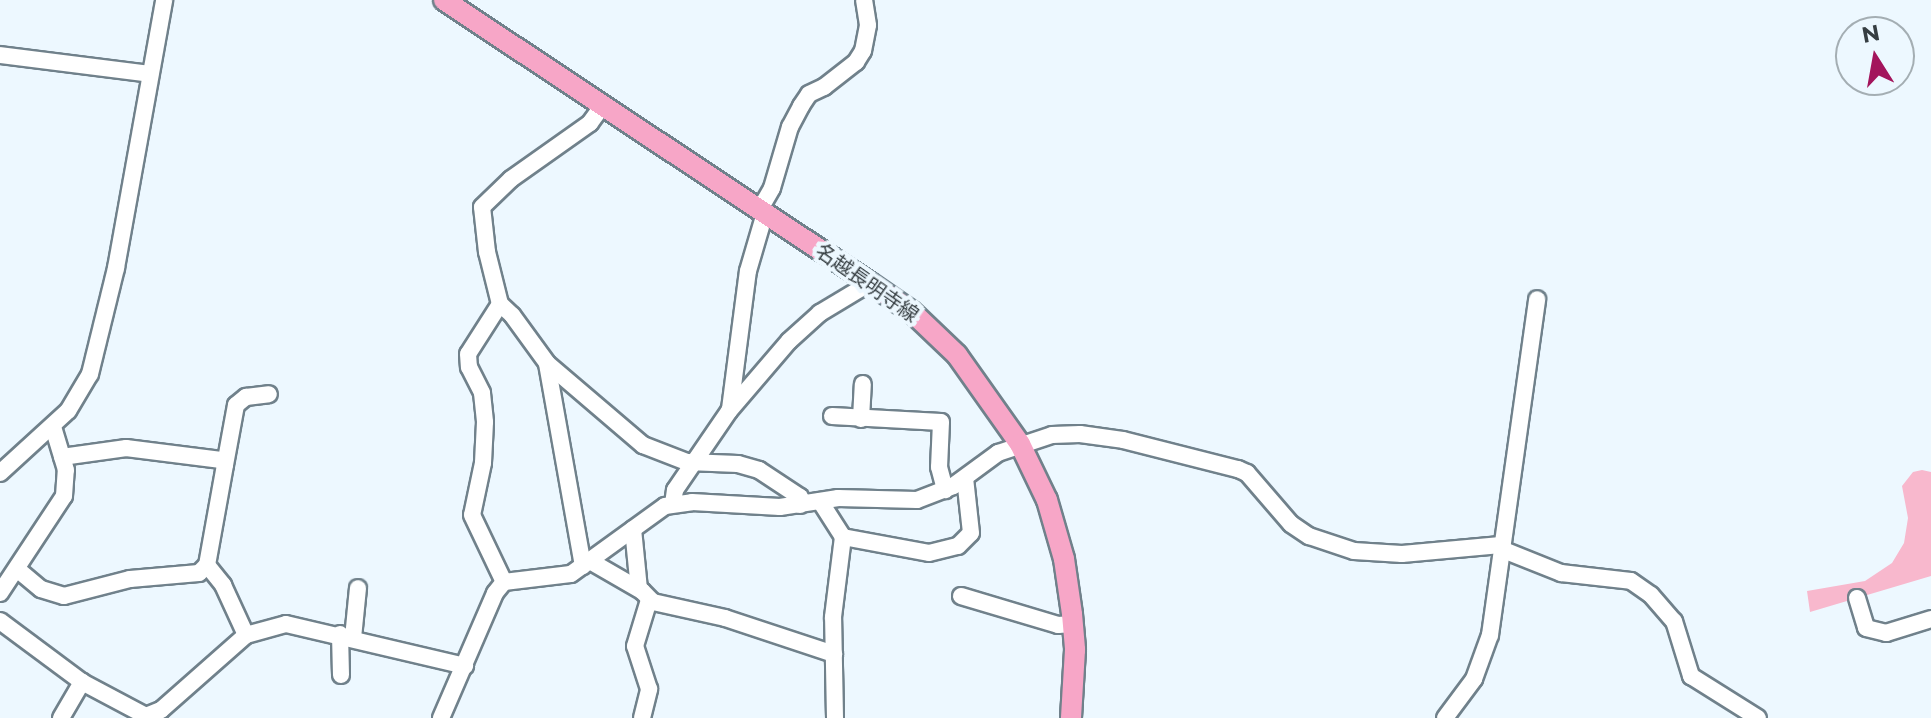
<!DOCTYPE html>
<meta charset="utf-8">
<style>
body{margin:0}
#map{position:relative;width:1931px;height:718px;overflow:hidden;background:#edf8ff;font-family:Montserrat,"Noto Sans JP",sans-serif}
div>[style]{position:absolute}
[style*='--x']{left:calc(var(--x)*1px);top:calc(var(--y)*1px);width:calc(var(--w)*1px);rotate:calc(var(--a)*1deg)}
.green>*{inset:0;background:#f8b8cd}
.roads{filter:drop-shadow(2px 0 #70818b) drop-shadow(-2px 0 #70818b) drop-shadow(0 2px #70818b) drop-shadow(0 -2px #70818b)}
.minor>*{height:16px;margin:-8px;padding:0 8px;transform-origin:8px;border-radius:8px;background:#fff}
.major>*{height:20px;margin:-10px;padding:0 10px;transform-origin:10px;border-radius:10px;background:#f7a6c7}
span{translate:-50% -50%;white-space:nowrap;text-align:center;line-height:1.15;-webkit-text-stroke:8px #edf8ff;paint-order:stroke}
.street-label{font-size:20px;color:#363e42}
.north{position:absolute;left:1835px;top:16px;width:80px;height:80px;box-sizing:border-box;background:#edf8ff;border:2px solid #a4aeb3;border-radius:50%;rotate:349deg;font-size:22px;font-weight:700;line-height:32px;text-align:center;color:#363e42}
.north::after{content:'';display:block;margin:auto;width:28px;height:36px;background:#a3155c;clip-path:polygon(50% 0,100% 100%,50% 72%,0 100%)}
</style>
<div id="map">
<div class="green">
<i style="clip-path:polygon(1922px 470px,1931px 472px,1931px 576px,1810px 612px,1807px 591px,1865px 581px,1892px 563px,1904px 543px,1908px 518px,1902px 486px,1913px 472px)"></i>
</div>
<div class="roads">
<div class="minor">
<i style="--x:0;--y:55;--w:151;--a:7.2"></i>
<i style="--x:760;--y:209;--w:24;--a:-60"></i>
<i style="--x:772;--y:188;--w:64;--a:-73.6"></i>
<i style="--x:790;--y:127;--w:24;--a:-62"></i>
<i style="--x:801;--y:106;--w:14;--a:-56"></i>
<i style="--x:809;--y:94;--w:17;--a:-25"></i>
<i style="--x:824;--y:87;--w:41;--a:-38"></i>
<i style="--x:856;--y:62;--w:13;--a:-58"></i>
<i style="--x:863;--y:51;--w:26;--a:-79"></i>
<i style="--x:868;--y:25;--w:25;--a:-99"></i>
<i style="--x:500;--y:304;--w:59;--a:122.6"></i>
<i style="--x:468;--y:354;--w:13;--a:86"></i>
<i style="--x:469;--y:367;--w:29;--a:63"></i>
<i style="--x:482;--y:393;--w:29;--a:84"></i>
<i style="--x:485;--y:422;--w:41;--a:92.8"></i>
<i style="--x:483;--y:463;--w:53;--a:101.9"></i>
<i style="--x:472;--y:515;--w:74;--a:64.5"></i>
<i style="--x:548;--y:364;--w:125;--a:40.5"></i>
<i style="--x:643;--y:445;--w:47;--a:21.1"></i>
<i style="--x:687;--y:462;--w:51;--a:2.2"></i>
<i style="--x:738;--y:464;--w:22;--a:16"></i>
<i style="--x:759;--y:470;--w:49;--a:33.4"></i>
<i style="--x:800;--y:497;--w:8;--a:90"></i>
<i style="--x:730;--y:409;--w:139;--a:-82.6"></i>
<i style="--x:748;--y:271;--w:60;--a:-73.7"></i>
<i style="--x:832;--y:416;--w:109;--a:3.2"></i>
<i style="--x:941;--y:422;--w:45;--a:92.5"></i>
<i style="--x:939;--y:467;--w:24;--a:75"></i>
<i style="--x:861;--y:419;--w:35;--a:-87"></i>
<i style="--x:62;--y:457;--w:65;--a:-8"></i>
<i style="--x:126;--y:448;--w:96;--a:7.2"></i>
<i style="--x:221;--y:460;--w:6;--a:51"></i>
<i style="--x:225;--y:465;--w:102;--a:100.2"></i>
<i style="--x:207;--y:565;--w:26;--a:51"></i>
<i style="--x:223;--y:585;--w:55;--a:65.3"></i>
<i style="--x:225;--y:465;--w:61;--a:-79.6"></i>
<i style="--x:236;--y:405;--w:13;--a:-39"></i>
<i style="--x:246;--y:397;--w:23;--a:-7"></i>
<i style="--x:0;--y:473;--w:92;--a:-42.4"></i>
<i style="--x:68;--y:411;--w:43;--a:-59.3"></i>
<i style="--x:90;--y:374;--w:109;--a:-76.2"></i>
<i style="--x:116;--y:268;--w:272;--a:-79.8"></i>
<i style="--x:820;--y:501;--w:43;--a:57.4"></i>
<i style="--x:843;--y:537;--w:87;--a:10.5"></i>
<i style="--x:929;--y:553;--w:30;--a:-14"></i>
<i style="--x:958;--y:546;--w:18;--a:-45"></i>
<i style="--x:971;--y:533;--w:55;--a:-96.2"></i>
<i style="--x:673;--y:504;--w:14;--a:-82"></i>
<i style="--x:675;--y:490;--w:96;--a:-55.6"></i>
<i style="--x:729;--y:411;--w:92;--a:-49.4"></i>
<i style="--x:789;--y:341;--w:42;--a:-42.1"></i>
<i style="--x:820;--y:313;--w:58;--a:-31"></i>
<i style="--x:633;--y:529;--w:60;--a:84.3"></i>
<i style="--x:1501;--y:549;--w:65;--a:21.8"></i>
<i style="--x:1561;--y:573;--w:70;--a:6.5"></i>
<i style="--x:1631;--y:581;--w:24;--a:35"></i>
<i style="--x:1651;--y:595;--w:35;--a:49"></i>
<i style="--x:1674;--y:621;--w:58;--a:72.8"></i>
<i style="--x:1691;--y:676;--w:79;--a:32.1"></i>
<i style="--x:590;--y:561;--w:60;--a:30"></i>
<i style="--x:642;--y:591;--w:16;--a:45"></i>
<i style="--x:653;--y:602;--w:74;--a:12.5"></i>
<i style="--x:725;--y:618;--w:115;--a:18.3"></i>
<i style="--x:583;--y:566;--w:206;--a:-100.1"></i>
<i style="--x:547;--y:363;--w:59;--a:-126.1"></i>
<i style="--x:512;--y:315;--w:16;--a:-137"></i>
<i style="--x:500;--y:304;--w:54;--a:-104"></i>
<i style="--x:487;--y:252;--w:45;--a:-96.3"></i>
<i style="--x:482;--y:207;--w:40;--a:-44"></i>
<i style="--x:511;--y:179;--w:97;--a:-35.3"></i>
<i style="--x:590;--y:123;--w:22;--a:-54"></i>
<i style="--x:17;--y:569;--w:31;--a:40"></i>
<i style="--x:41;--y:589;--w:24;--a:17"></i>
<i style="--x:64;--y:596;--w:68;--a:-14.4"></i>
<i style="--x:130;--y:579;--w:69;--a:-5"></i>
<i style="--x:199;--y:573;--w:11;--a:-45"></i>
<i style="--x:0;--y:593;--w:116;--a:-56.6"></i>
<i style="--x:64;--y:496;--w:26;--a:-86"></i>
<i style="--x:66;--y:470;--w:45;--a:-106.8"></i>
<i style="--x:961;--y:596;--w:101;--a:16.6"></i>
<i style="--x:1058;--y:625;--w:15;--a:-4"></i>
<i style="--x:1857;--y:598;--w:31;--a:73"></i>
<i style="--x:1866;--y:628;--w:21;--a:14"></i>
<i style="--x:1886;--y:633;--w:47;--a:-17.3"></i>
<i style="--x:0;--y:621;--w:102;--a:36.6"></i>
<i style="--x:82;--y:682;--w:72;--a:28"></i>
<i style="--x:146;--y:716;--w:16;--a:-22"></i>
<i style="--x:161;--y:710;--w:113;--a:-41.4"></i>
<i style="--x:246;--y:635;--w:41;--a:-15.4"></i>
<i style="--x:286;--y:624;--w:184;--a:13.2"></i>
<i style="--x:340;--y:634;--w:41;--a:88.6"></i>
<i style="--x:353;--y:638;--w:50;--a:-84.3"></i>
<i style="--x:61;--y:718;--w:42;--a:-59.7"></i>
<i style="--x:441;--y:718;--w:136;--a:-66.6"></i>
<i style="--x:495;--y:593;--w:14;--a:-51"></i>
<i style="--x:504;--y:582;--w:67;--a:-6.8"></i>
<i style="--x:571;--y:574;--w:116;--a:-35.9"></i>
<i style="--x:665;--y:506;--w:27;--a:-8"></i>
<i style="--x:692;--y:502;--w:88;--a:3.3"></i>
<i style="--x:780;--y:507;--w:59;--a:-8.8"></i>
<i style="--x:838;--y:498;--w:79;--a:1.5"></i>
<i style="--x:917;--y:500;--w:39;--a:-21"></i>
<i style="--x:953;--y:486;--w:56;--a:-36.3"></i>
<i style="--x:998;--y:453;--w:57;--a:-18.4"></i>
<i style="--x:1052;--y:435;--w:28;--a:-2"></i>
<i style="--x:1080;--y:434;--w:43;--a:7.9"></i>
<i style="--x:1123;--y:440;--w:119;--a:14.2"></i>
<i style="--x:1238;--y:469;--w:10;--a:24"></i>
<i style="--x:1247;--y:473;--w:67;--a:49.2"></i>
<i style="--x:1291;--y:524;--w:22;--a:34"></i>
<i style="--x:1309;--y:536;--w:47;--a:18.4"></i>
<i style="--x:1354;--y:551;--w:48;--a:3.6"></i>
<i style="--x:1402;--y:554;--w:99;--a:-5.2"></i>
<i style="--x:642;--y:718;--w:30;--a:-76"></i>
<i style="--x:649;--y:689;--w:45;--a:-108"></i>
<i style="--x:635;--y:646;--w:48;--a:-73.1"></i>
<i style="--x:835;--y:718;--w:101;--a:-91.1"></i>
<i style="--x:833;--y:617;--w:81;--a:-82.9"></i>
<i style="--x:1445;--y:718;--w:49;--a:-53.4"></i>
<i style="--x:1474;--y:679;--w:47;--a:-70"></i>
<i style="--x:1490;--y:635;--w:339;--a:-82"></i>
</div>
<div class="major">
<i style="--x:444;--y:0;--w:511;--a:33.6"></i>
<i style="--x:870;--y:283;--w:51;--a:34.6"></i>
<i style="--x:912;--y:312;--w:62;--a:43.7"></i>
<i style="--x:957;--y:355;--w:109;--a:54.7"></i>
<i style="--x:1020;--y:444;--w:62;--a:64.3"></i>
<i style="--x:1047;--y:500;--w:61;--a:73.9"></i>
<i style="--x:1064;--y:559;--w:56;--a:81.7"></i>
<i style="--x:1072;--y:614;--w:36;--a:85"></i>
<i style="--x:1075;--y:650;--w:68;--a:93.4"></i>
</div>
</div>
<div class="street-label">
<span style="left:867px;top:283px;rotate:35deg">名越長明寺線</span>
</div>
<div class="north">N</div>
</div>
